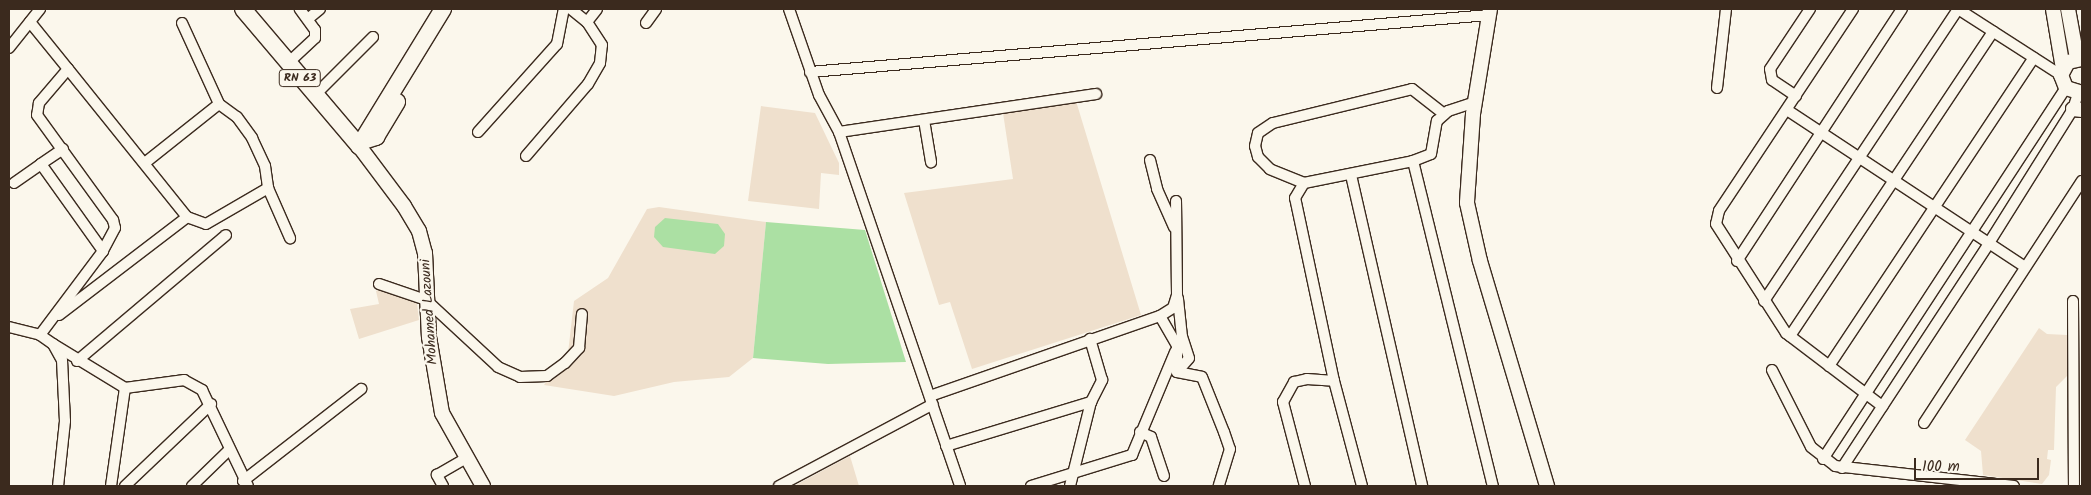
<!DOCTYPE html>
<style>
body{margin:0}
#map{position:relative;width:2091px;height:495px;overflow:hidden;background:#fbf7ec;font-family:Kalam,sans-serif}
div>[style]{position:absolute}
[style*='--x']{left:calc(var(--x)*1px);top:calc(var(--y)*1px);width:calc(var(--w)*1px);rotate:calc(var(--a)*1deg)}
.built>*{inset:0;background:#efe0cd}
.green>*{inset:0;background:#abe0a3}
.roads{filter:drop-shadow(1px 0 #3b2a1e) drop-shadow(-1px 0 #3b2a1e) drop-shadow(0 1px #3b2a1e) drop-shadow(0 -1px #3b2a1e)}
.street>*{height:10px;margin:-5px;padding:0 5px;transform-origin:5px;border-radius:5px;background:#fbf7ec}
.secondary>*{height:14px;margin:-7px;padding:0 7px;transform-origin:7px;border-radius:7px;background:#fbf7ec}
.primary>*{height:16px;margin:-8px;padding:0 8px;transform-origin:8px;border-radius:8px;background:#fbf7ec}
span{translate:-50% -50%;white-space:nowrap;text-align:center;line-height:1.15;-webkit-text-stroke:4.5px #fbf7ec;paint-order:stroke}
.shield-label span{padding:1px 4px;background:#fbf7ec;border:1px solid;border-radius:4px;-webkit-text-stroke-width:0}
.shield-label{font-size:12px;color:#3b2a1e;font-weight:700}
.street-label{font-size:14px;color:#3b2a1e}
.frame{position:absolute;inset:0;border:10px solid #3b2a1e;pointer-events:none}
.scale{position:absolute;left:1914px;top:458px;width:125px;height:22px;box-sizing:border-box;border:2px solid #3b2a1e;border-top:0;padding-left:6px;font-size:15px;line-height:18px;white-space:nowrap;color:#3b2a1e;-webkit-text-stroke:4px #fbf7ec;paint-order:stroke}
</style>
<div id="map">
<div class="built">
<i style="clip-path:polygon(1076px 101px,1141px 315px,972px 369px,950px 302px,939px 305px,904px 193px,1013px 179px,1003px 113px)"></i>
<i style="clip-path:polygon(761px 106px,815px 113px,839px 163px,839px 175px,821px 173px,819px 209px,748px 201px)"></i>
<i style="clip-path:polygon(659px 207px,766px 222px,753px 358px,729px 377px,674px 382px,614px 396px,544px 385px,568px 353px,574px 301px,608px 278px,647px 209px)"></i>
<i style="clip-path:polygon(383px 288px,416px 295px,419px 320px,359px 339px,350px 309px,379px 304px,376px 291px)"></i>
<i style="clip-path:polygon(2039px 328px,2047px 334px,2067px 335px,2067px 376px,2056px 387px,2054px 450px,2048px 450px,2047px 459px,2051px 460px,2049px 475px,2042px 484px,1983px 475px,1981px 451px,1965px 440px)"></i>
<i style="clip-path:polygon(850px 456px,859px 486px,794px 486px)"></i>
</div>
<div class="green">
<i style="clip-path:polygon(665px 218px,718px 224px,725px 234px,724px 246px,715px 254px,663px 247px,654px 237px,655px 227px)"></i>
<i style="clip-path:polygon(766px 222px,865px 230px,906px 362px,828px 364px,753px 358px)"></i>
</div>
<div class="roads">
<div class="street">
<i style="--x:789;--y:9;--w:91;--a:70.8"></i>
<i style="--x:819;--y:95;--w:42;--a:61.6"></i>
<i style="--x:839;--y:132;--w:374;--a:71.1"></i>
<i style="--x:1853;--y:9;--w:242;--a:123.6"></i>
<i style="--x:1719;--y:211;--w:13;--a:103"></i>
<i style="--x:1716;--y:224;--w:130;--a:57.3"></i>
<i style="--x:1786;--y:333;--w:121;--a:37.2"></i>
<i style="--x:1958;--y:9;--w:122;--a:32.7"></i>
<i style="--x:309;--y:18;--w:14;--a:-39"></i>
<i style="--x:30;--y:22;--w:60;--a:51"></i>
<i style="--x:68;--y:69;--w:45;--a:130.5"></i>
<i style="--x:39;--y:103;--w:12;--a:99"></i>
<i style="--x:37;--y:115;--w:130;--a:54.1"></i>
<i style="--x:113;--y:220;--w:8;--a:76"></i>
<i style="--x:115;--y:228;--w:26;--a:118"></i>
<i style="--x:103;--y:251;--w:105;--a:126.9"></i>
<i style="--x:587;--y:22;--w:16;--a:-52"></i>
<i style="--x:182;--y:23;--w:89;--a:65.4"></i>
<i style="--x:219;--y:104;--w:22;--a:36"></i>
<i style="--x:237;--y:117;--w:26;--a:54"></i>
<i style="--x:252;--y:138;--w:31;--a:65"></i>
<i style="--x:265;--y:166;--w:22;--a:82"></i>
<i style="--x:268;--y:188;--w:55;--a:66.3"></i>
<i style="--x:646;--y:23;--w:17;--a:-54"></i>
<i style="--x:9;--y:48;--w:50;--a:-51.5"></i>
<i style="--x:287;--y:64;--w:38;--a:-43"></i>
<i style="--x:315;--y:38;--w:8;--a:-90"></i>
<i style="--x:315;--y:30;--w:26;--a:-126"></i>
<i style="--x:68;--y:69;--w:190;--a:51.2"></i>
<i style="--x:187;--y:217;--w:20;--a:20"></i>
<i style="--x:206;--y:224;--w:72;--a:-30.1"></i>
<i style="--x:810;--y:72;--w:681;--a:-4.8"></i>
<i style="--x:1717;--y:88;--w:80;--a:-83.5"></i>
<i style="--x:315;--y:95;--w:82;--a:-45"></i>
<i style="--x:1796;--y:96;--w:29;--a:-146"></i>
<i style="--x:1772;--y:80;--w:11;--a:-100"></i>
<i style="--x:1770;--y:69;--w:72;--a:-56.3"></i>
<i style="--x:1787;--y:110;--w:285;--a:33.4"></i>
<i style="--x:924;--y:120;--w:43;--a:80.5"></i>
<i style="--x:478;--y:132;--w:118;--a:-48.1"></i>
<i style="--x:557;--y:44;--w:36;--a:-79"></i>
<i style="--x:839;--y:132;--w:260;--a:-8.4"></i>
<i style="--x:63;--y:149;--w:27;--a:146"></i>
<i style="--x:41;--y:164;--w:107;--a:54.5"></i>
<i style="--x:526;--y:156;--w:95;--a:-49.3"></i>
<i style="--x:588;--y:84;--w:24;--a:-60"></i>
<i style="--x:600;--y:63;--w:18;--a:-84"></i>
<i style="--x:602;--y:45;--w:27;--a:-123"></i>
<i style="--x:587;--y:22;--w:21;--a:-141"></i>
<i style="--x:1150;--y:160;--w:30;--a:76"></i>
<i style="--x:1157;--y:189;--w:42;--a:65.9"></i>
<i style="--x:1413;--y:161;--w:19;--a:-21"></i>
<i style="--x:1431;--y:154;--w:34;--a:-80"></i>
<i style="--x:1437;--y:121;--w:15;--a:-42"></i>
<i style="--x:1448;--y:111;--w:28;--a:-18"></i>
<i style="--x:146;--y:162;--w:93;--a:-38.5"></i>
<i style="--x:1351;--y:175;--w:319;--a:77.1"></i>
<i style="--x:14;--y:183;--w:33;--a:-35"></i>
<i style="--x:1304;--y:183;--w:37;--a:-158"></i>
<i style="--x:1270;--y:169;--w:17;--a:-135"></i>
<i style="--x:1258;--y:157;--w:11;--a:-105"></i>
<i style="--x:1255;--y:146;--w:13;--a:-77"></i>
<i style="--x:1258;--y:133;--w:18;--a:-34"></i>
<i style="--x:1273;--y:123;--w:143;--a:-13.7"></i>
<i style="--x:1412;--y:89;--w:41;--a:38"></i>
<i style="--x:1737;--y:261;--w:301;--a:-56.8"></i>
<i style="--x:379;--y:284;--w:50;--a:18.8"></i>
<i style="--x:426;--y:300;--w:98;--a:42.9"></i>
<i style="--x:498;--y:367;--w:24;--a:24"></i>
<i style="--x:520;--y:377;--w:27;--a:-2"></i>
<i style="--x:547;--y:376;--w:22;--a:-36"></i>
<i style="--x:565;--y:363;--w:21;--a:-47"></i>
<i style="--x:579;--y:348;--w:34;--a:-85"></i>
<i style="--x:1764;--y:301;--w:351;--a:-56.4"></i>
<i style="--x:2073;--y:301;--w:185;--a:89.7"></i>
<i style="--x:59;--y:315;--w:161;--a:-37.4"></i>
<i style="--x:1160;--y:316;--w:15;--a:-32"></i>
<i style="--x:1173;--y:308;--w:14;--a:-73"></i>
<i style="--x:1177;--y:295;--w:94;--a:-90.6"></i>
<i style="--x:9;--y:327;--w:32;--a:14"></i>
<i style="--x:40;--y:335;--w:16;--a:35"></i>
<i style="--x:53;--y:344;--w:18;--a:61"></i>
<i style="--x:62;--y:360;--w:61;--a:87.2"></i>
<i style="--x:65;--y:421;--w:65;--a:96.1"></i>
<i style="--x:1790;--y:336;--w:366;--a:-56.3"></i>
<i style="--x:53;--y:344;--w:84;--a:31.4"></i>
<i style="--x:125;--y:388;--w:60;--a:-7.7"></i>
<i style="--x:184;--y:380;--w:21;--a:29"></i>
<i style="--x:202;--y:390;--w:106;--a:64.4"></i>
<i style="--x:77;--y:361;--w:195;--a:-40.2"></i>
<i style="--x:1829;--y:366;--w:370;--a:-56.4"></i>
<i style="--x:1772;--y:370;--w:86;--a:63.1"></i>
<i style="--x:1811;--y:447;--w:31;--a:38"></i>
<i style="--x:1835;--y:466;--w:180;--a:6.4"></i>
<i style="--x:1177;--y:372;--w:18;--a:-49"></i>
<i style="--x:1189;--y:358;--w:22;--a:-108"></i>
<i style="--x:1182;--y:337;--w:39;--a:-96"></i>
<i style="--x:930;--y:396;--w:244;--a:-19.2"></i>
<i style="--x:1160;--y:316;--w:34;--a:60"></i>
<i style="--x:1177;--y:346;--w:26;--a:90"></i>
<i style="--x:1177;--y:372;--w:25;--a:11"></i>
<i style="--x:1202;--y:377;--w:59;--a:68.2"></i>
<i style="--x:1224;--y:432;--w:18;--a:71"></i>
<i style="--x:1230;--y:449;--w:39;--a:107"></i>
<i style="--x:1924;--y:423;--w:289;--a:-56.9"></i>
<i style="--x:1140;--y:432;--w:12;--a:24"></i>
<i style="--x:1151;--y:437;--w:41;--a:71.6"></i>
<i style="--x:946;--y:446;--w:152;--a:-16.9"></i>
<i style="--x:1823;--y:459;--w:443;--a:-56.8"></i>
<i style="--x:1842;--y:468;--w:269;--a:-56.8"></i>
<i style="--x:1989;--y:243;--w:158;--a:-57.9"></i>
<i style="--x:2073;--y:109;--w:16;--a:-72"></i>
<i style="--x:243;--y:481;--w:150;--a:-37.9"></i>
<i style="--x:111;--y:486;--w:99;--a:-81.9"></i>
<i style="--x:125;--y:486;--w:119;--a:-43.6"></i>
<i style="--x:192;--y:486;--w:52;--a:-44.2"></i>
<i style="--x:443;--y:486;--w:13;--a:-119"></i>
<i style="--x:437;--y:475;--w:34;--a:-30"></i>
<i style="--x:779;--y:486;--w:174;--a:-28"></i>
<i style="--x:1031;--y:486;--w:106;--a:-17.1"></i>
<i style="--x:1132;--y:455;--w:112;--a:-67.3"></i>
<i style="--x:1070;--y:486;--w:87;--a:-76"></i>
<i style="--x:1091;--y:402;--w:25;--a:-63"></i>
<i style="--x:1102;--y:380;--w:43;--a:-106.3"></i>
<i style="--x:1305;--y:486;--w:87;--a:-104.7"></i>
<i style="--x:1283;--y:402;--w:23;--a:-61"></i>
<i style="--x:1294;--y:382;--w:13;--a:-13"></i>
<i style="--x:1307;--y:379;--w:27;--a:4"></i>
<i style="--x:1362;--y:486;--w:109;--a:-104.9"></i>
<i style="--x:1334;--y:381;--w:187;--a:-102"></i>
<i style="--x:1295;--y:198;--w:17;--a:-59"></i>
<i style="--x:1304;--y:183;--w:111;--a:-11.4"></i>
<i style="--x:1413;--y:161;--w:335;--a:76.2"></i>
</div>
<div class="secondary">
<i style="--x:1490;--y:9;--w:106;--a:99.2"></i>
<i style="--x:1473;--y:114;--w:89;--a:93.9"></i>
<i style="--x:1467;--y:203;--w:59;--a:77.4"></i>
<i style="--x:1480;--y:261;--w:235;--a:73.4"></i>
<i style="--x:2053;--y:9;--w:61;--a:80.5"></i>
<i style="--x:2068;--y:9;--w:50;--a:79.6"></i>
<i style="--x:2082;--y:59;--w:14;--a:168"></i>
<i style="--x:2068;--y:62;--w:15;--a:118"></i>
<i style="--x:2061;--y:75;--w:14;--a:69"></i>
<i style="--x:2066;--y:88;--w:17;--a:17"></i>
<i style="--x:2073;--y:109;--w:9;--a:6"></i>
<i style="--x:359;--y:146;--w:75;--a:53.1"></i>
<i style="--x:404;--y:206;--w:29;--a:59"></i>
<i style="--x:419;--y:231;--w:23;--a:75"></i>
<i style="--x:425;--y:253;--w:84;--a:87.3"></i>
<i style="--x:429;--y:337;--w:77;--a:80.3"></i>
<i style="--x:442;--y:413;--w:84;--a:60.7"></i>
</div>
<div class="primary">
<i style="--x:243;--y:9;--w:180;--a:49.7"></i>
<i style="--x:359;--y:146;--w:161;--a:-58.5"></i>
<i style="--x:363;--y:141;--w:14;--a:-17"></i>
<i style="--x:376;--y:137;--w:41;--a:-59"></i>
</div>
</div>
<div class="shield-label">
<span style="left:300px;top:78px">RN 63</span>
</div>
<div class="street-label">
<span style="left:429px;top:312px;rotate:-94deg">Mohamed Lazouni</span>
</div>
<div class="frame"></div>
<div class="scale">100 m</div>
</div>
